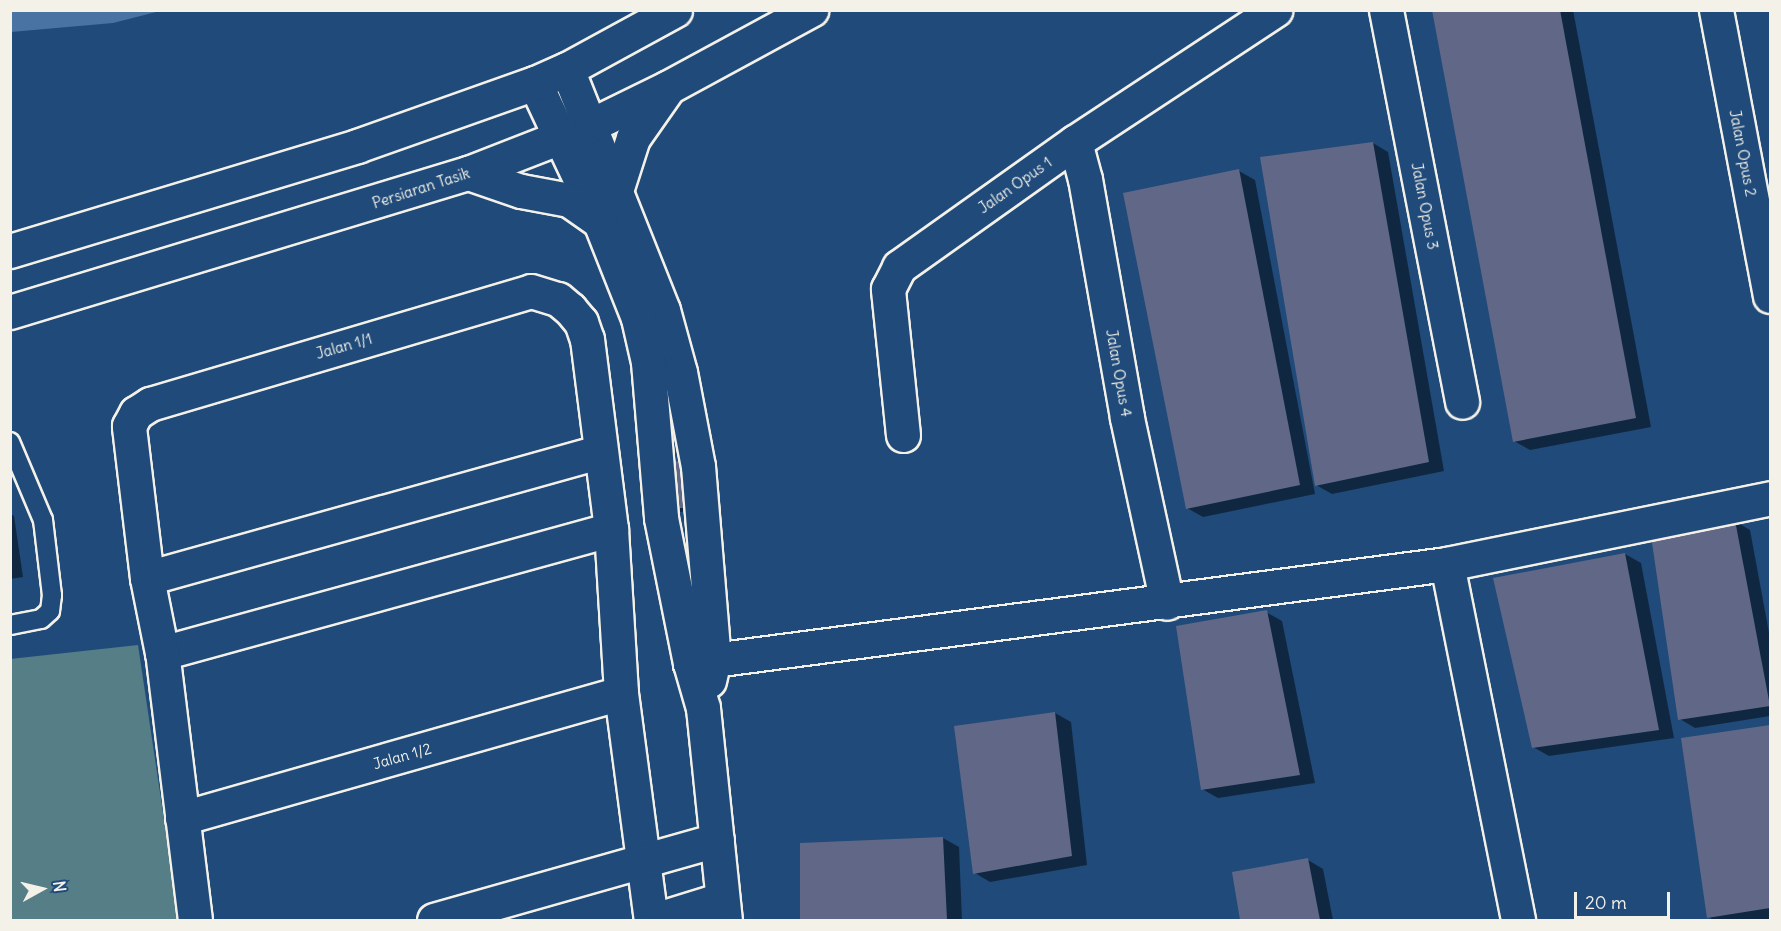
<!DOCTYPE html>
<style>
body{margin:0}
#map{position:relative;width:1781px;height:931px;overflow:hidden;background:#1f4a7a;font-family:Delius,sans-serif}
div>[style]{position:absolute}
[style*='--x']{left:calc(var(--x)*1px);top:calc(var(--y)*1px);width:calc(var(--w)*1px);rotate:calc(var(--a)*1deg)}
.green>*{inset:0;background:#557e86}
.water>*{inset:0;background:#4873a2}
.shadow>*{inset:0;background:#0007}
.building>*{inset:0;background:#616887}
.roads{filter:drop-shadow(2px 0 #f4f1e8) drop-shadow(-2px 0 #f4f1e8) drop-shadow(0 2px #f4f1e8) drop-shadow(0 -2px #f4f1e8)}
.lane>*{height:18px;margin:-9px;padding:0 9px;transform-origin:9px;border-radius:9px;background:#1f4a7a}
.street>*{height:33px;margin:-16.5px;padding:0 16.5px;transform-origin:16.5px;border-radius:16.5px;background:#1f4a7a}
.primary>*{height:33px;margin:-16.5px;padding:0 16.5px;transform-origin:16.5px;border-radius:16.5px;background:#1f4a7a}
span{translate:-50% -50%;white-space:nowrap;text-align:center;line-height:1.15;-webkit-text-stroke:4.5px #1f4a7a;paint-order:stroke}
.street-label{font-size:15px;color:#f4f1e8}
.frame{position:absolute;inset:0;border:12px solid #f4f1e8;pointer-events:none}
.north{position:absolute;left:12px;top:859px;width:60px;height:60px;-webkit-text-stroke:4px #1f4a7a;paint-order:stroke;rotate:82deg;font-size:16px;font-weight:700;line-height:24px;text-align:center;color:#f4f1e8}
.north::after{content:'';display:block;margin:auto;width:21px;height:27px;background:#f4f1e8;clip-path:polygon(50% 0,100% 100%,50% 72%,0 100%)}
.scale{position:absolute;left:1574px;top:892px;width:96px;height:27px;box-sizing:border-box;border:3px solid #f4f1e8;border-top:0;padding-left:8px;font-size:18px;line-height:21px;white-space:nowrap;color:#f4f1e8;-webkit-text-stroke:4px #1f4a7a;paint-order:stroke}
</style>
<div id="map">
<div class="green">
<i style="clip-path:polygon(138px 645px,179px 920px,11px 920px,10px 659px)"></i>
</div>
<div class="water">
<i style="clip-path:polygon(10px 11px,11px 10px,160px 11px,113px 23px,11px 32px)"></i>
</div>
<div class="shadow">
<i style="clip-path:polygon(1433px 10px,1573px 10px,1651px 427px,1530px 450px,1514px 441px)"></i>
<i style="clip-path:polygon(1373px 143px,1388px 152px,1444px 471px,1332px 494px,1316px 485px)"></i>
<i style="clip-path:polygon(1239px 171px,1255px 180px,1315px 494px,1203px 517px,1187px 508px)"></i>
<i style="clip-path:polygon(694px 465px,697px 511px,679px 512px,672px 507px)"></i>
<i style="clip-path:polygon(10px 514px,14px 516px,23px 577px,10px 579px)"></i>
<i style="clip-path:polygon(1735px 521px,1750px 530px,1770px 638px,1770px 716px,1695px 728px,1680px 719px)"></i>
<i style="clip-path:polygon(1625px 554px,1641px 563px,1674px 738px,1549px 756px,1533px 747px)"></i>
<i style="clip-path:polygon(1266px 612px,1282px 621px,1315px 783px,1218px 798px,1202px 789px)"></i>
<i style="clip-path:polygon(1055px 713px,1071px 722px,1087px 865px,990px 882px,975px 873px)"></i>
<i style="clip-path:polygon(1770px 726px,1770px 919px,1714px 920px,1708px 917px,1682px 739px)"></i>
<i style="clip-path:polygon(943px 838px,959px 847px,962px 920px,802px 920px,802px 845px)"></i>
<i style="clip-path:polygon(1308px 860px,1323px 869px,1333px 920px,1241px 920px,1233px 873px)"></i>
</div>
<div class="building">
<i style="clip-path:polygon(1432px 10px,1560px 10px,1636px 418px,1513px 442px)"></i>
<i style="clip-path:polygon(1373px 142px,1429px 462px,1315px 486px,1260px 157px)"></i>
<i style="clip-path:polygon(1239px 169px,1300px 485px,1186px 509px,1123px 193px)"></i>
<i style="clip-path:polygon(687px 459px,690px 508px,670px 508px,666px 464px)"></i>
<i style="clip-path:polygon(1735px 520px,1770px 706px,1678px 720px,1651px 536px)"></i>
<i style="clip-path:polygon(1625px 553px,1659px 730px,1532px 748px,1493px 578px)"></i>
<i style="clip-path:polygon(1267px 610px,1300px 775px,1201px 790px,1176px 626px)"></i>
<i style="clip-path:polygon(1055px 712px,1072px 856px,973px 874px,954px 726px)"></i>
<i style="clip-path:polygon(1770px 725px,1770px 908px,1707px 918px,1681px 738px)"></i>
<i style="clip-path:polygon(943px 837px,947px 920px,800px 920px,800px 843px)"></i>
<i style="clip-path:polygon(1308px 858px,1320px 920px,1240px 920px,1232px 872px)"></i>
</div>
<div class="roads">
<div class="lane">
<i style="--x:10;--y:442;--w:85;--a:67.1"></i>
<i style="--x:43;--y:520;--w:76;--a:83.2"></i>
<i style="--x:52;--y:595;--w:16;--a:97"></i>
<i style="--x:50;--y:611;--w:12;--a:138"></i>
<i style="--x:41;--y:619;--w:32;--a:169"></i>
</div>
<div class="street">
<i style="--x:1386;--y:10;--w:399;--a:79"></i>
<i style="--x:1716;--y:10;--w:291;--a:79.3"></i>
<i style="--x:567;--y:69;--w:259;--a:68.3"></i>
<i style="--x:663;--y:310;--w:64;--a:74.7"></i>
<i style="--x:680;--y:372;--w:96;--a:79.2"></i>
<i style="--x:698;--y:466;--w:194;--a:85.3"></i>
<i style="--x:714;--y:659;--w:22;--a:103"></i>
<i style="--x:535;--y:83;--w:153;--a:64.9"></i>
<i style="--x:600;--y:222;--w:103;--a:68.4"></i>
<i style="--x:638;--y:318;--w:45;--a:77.2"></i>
<i style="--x:648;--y:362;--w:157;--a:85.2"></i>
<i style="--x:661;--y:518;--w:148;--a:78.7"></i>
<i style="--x:690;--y:663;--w:47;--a:73.9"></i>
<i style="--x:703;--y:708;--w:213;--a:84.1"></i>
<i style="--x:1075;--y:142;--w:38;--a:75"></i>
<i style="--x:1085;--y:179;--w:243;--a:80"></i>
<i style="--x:1127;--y:418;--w:189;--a:77.8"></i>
<i style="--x:903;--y:435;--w:147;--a:-95.9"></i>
<i style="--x:888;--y:289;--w:25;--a:-63"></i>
<i style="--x:899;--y:267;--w:216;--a:-35.4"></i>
<i style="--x:1075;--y:142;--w:240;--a:-33.4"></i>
<i style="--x:1447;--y:564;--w:363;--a:78.7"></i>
<i style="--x:147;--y:578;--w:471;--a:-15.6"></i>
<i style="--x:162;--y:653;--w:466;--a:-15.4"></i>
<i style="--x:690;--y:663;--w:763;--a:-7.45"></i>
<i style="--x:1447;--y:564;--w:330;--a:-11.5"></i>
<i style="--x:182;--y:818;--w:456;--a:-15.9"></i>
<i style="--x:195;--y:920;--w:269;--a:-97"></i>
<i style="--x:162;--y:653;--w:76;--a:-101.3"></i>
<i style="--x:147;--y:578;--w:153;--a:-96.8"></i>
<i style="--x:129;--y:426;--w:15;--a:-62"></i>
<i style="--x:136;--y:413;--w:17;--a:-33"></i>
<i style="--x:150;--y:404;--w:397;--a:-16.5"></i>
<i style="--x:531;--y:291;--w:28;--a:17"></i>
<i style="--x:558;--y:299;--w:16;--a:40"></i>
<i style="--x:570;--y:309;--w:17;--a:50"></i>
<i style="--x:581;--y:322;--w:18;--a:71"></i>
<i style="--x:587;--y:339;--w:192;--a:82.8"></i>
<i style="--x:611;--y:529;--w:164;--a:86.5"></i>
<i style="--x:621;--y:693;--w:229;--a:82.5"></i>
<i style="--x:434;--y:920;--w:294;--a:-15.8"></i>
<i style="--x:654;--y:920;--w:71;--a:-17.2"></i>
</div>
<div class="primary">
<i style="--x:468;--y:173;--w:56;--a:18.8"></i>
<i style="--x:521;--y:191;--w:49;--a:10.6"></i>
<i style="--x:569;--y:200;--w:38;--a:35"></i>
<i style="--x:615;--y:194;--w:59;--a:-72.2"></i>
<i style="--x:633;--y:138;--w:61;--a:-55"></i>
<i style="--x:10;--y:251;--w:363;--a:-16.8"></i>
<i style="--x:357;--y:146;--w:189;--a:-19.5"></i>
<i style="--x:535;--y:83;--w:35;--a:-24"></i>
<i style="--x:567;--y:69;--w:123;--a:-28.6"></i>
<i style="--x:10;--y:312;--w:479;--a:-16.9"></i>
<i style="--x:468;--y:173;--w:132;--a:-21.3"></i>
<i style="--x:591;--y:125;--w:87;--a:-26"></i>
<i style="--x:669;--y:87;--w:162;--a:-28.5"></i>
</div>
</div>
<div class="street-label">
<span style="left:1743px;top:153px;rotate:79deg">Jalan Opus 2</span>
<span style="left:1015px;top:185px;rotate:-35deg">Jalan Opus 1</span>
<span style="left:421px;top:188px;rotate:-18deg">Persiaran Tasik</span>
<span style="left:1425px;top:206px;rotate:79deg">Jalan Opus 3</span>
<span style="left:344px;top:346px;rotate:-16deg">Jalan 1/1</span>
<span style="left:1119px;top:373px;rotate:80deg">Jalan Opus 4</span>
<span style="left:402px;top:756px;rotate:-16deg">Jalan 1/2</span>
</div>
<div class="frame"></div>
<div class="north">N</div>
<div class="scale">20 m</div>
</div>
